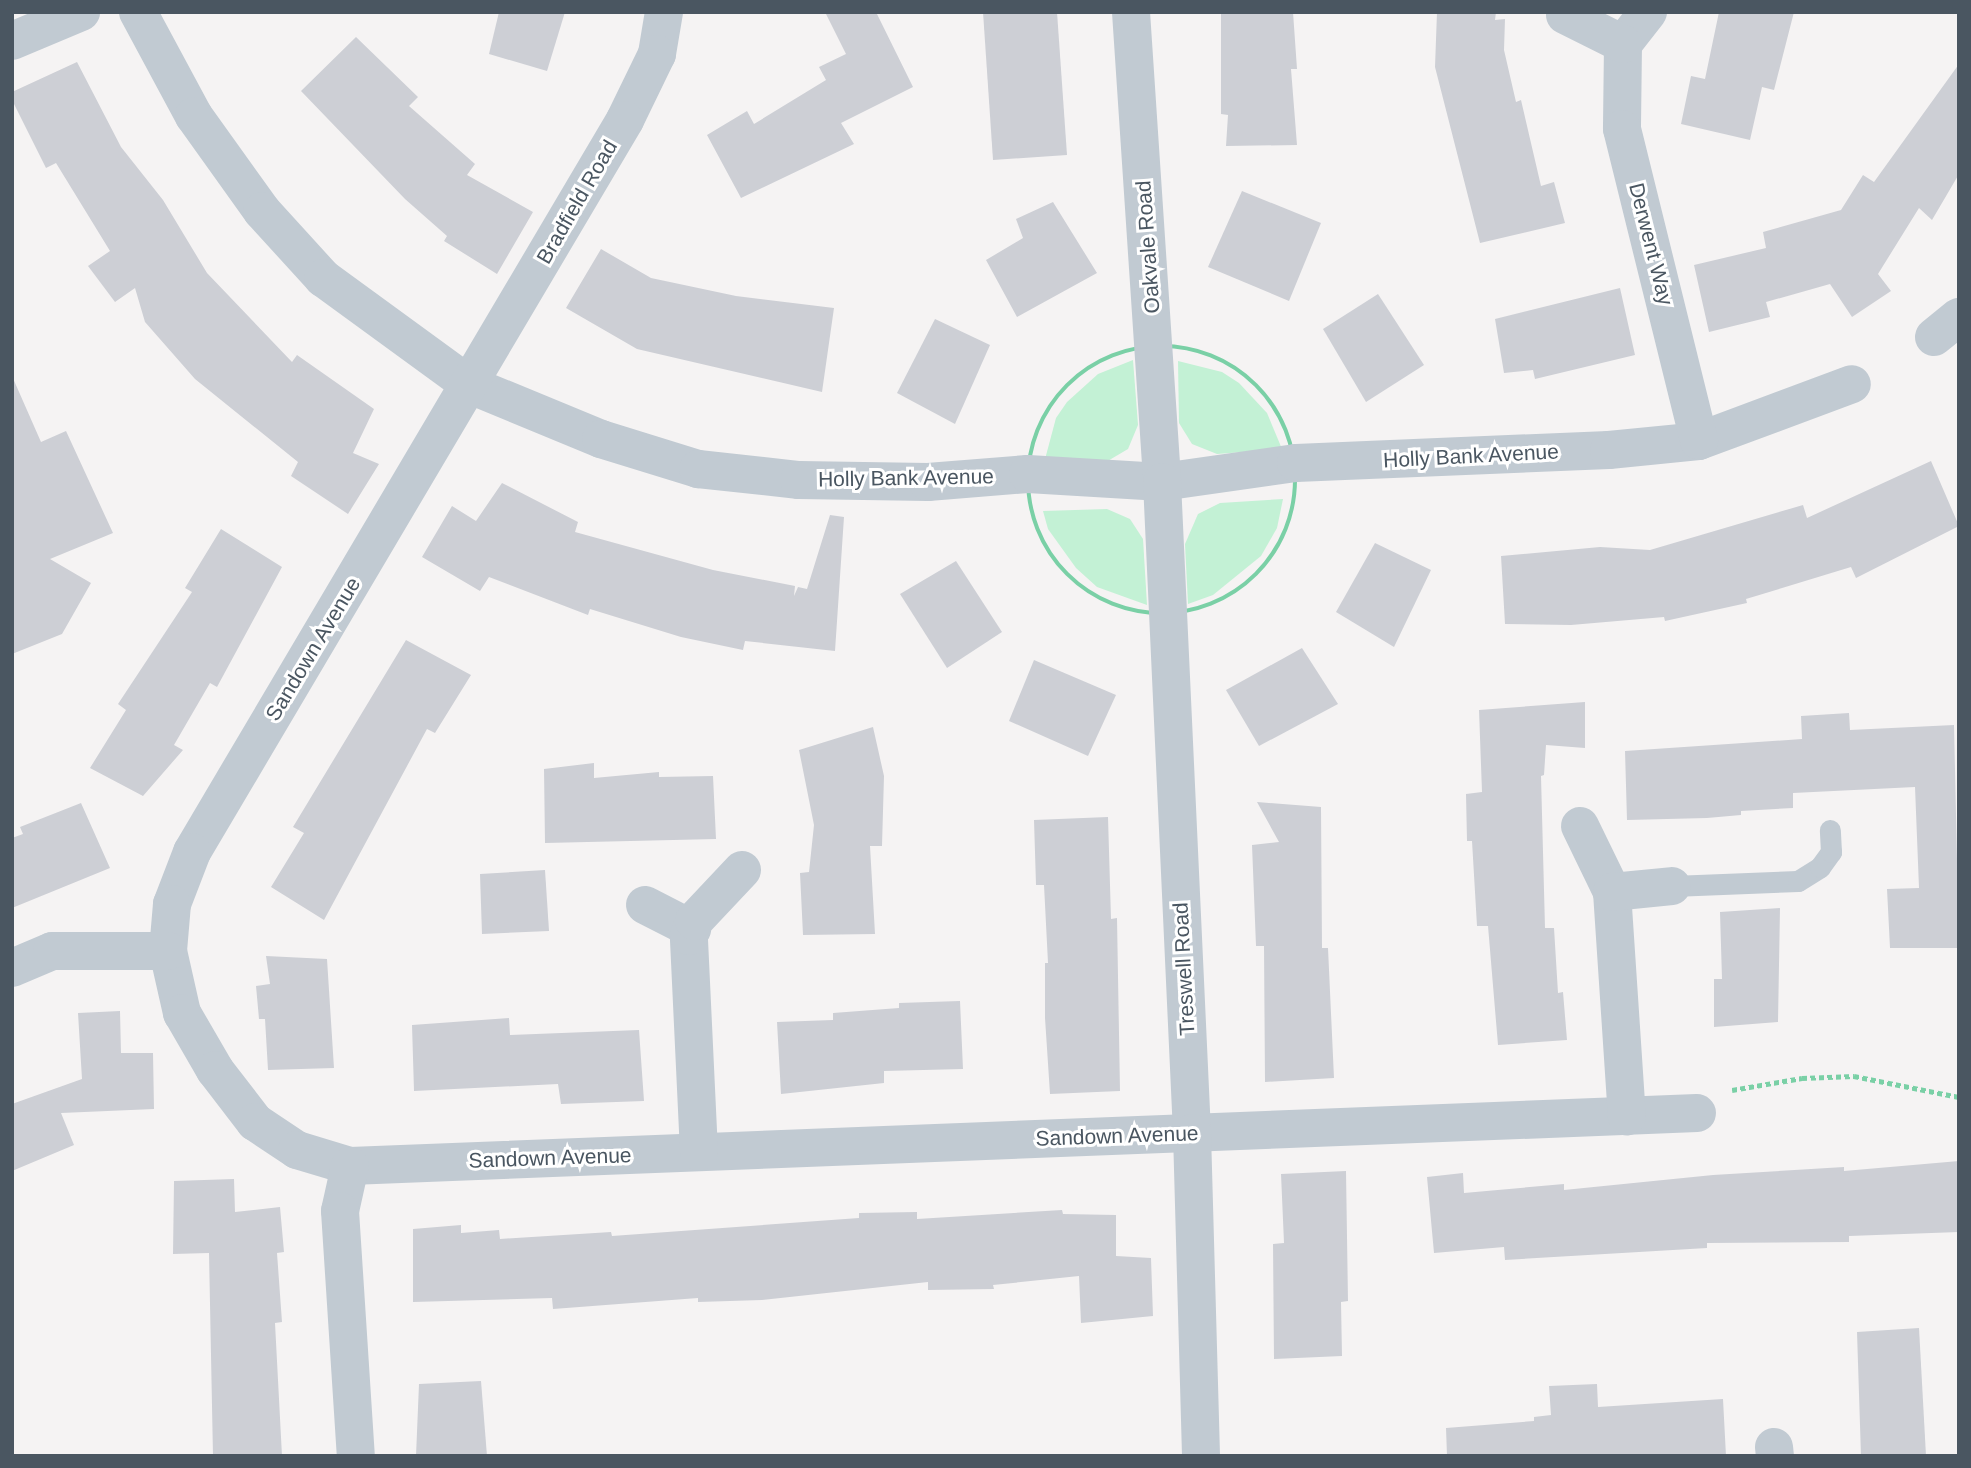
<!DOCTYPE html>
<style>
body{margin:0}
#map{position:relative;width:1971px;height:1468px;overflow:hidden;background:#f5f3f3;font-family:Arial,sans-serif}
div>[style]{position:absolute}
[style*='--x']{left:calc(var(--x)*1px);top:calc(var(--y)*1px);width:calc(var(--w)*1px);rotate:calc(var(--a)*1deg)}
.green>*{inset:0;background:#c3f1d5}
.building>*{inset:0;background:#cdcfd5}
.path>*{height:4.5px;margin-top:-2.25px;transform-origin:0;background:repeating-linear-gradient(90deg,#7ad0a6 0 5px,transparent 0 8.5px)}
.path>.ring{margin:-2.25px;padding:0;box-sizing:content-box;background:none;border:4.5px solid #7ad0a6;border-radius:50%}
.service>*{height:21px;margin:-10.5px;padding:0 10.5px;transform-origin:10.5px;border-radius:10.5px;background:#c1cad2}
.minor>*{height:38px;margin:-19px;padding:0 19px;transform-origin:19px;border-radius:19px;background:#c1cad2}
span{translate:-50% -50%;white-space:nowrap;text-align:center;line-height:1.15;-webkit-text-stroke:6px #fff;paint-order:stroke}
.street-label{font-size:21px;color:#4a5661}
.frame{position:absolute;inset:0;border:14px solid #4a5661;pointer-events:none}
</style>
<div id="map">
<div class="green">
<i style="clip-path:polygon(1133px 360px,1138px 425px,1128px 449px,1106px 462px,1044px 463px,1056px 418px,1067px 402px,1098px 374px)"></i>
<i style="clip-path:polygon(1178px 361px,1222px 372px,1239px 383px,1267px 413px,1282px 449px,1217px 454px,1192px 444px,1179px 423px)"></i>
<i style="clip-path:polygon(1283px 499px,1277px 528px,1261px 556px,1213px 595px,1188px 604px,1185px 544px,1198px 514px,1220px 503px)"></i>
<i style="clip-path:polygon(1107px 509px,1130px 519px,1143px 539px,1147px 605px,1097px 587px,1076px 568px,1048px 529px,1043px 511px)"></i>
</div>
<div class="building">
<i style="clip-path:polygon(499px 12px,565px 12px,547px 71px,489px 54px)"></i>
<i style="clip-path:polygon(825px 12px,876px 12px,913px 87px,841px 123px,854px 144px,741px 198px,707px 135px,747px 111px,754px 124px,826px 80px,819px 67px,846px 54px)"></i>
<i style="clip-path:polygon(983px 12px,1057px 12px,1067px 155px,993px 160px)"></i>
<i style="clip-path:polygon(1221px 12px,1293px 12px,1297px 69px,1291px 69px,1297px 145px,1226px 146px,1228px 115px,1221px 114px)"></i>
<i style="clip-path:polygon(1437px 12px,1496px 12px,1495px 20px,1505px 19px,1504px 50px,1516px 102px,1521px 100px,1541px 186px,1554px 182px,1565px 223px,1480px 243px,1435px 67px)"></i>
<i style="clip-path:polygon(1719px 12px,1794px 12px,1774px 90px,1762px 87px,1750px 140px,1681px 124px,1691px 76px,1705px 79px)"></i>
<i style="clip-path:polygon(356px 37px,418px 97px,409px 106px,475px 164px,467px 175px,533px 212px,497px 274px,444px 241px,447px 236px,405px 199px,301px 91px)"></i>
<i style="clip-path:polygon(77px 62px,121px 147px,163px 200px,207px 273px,292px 362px,297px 355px,374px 409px,353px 453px,379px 464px,348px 514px,291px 476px,298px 462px,195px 379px,145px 322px,135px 288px,115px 302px,88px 266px,110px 251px,56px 163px,46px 168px,12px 100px,12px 92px)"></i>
<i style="clip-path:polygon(1959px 64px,1959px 174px,1932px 220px,1919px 208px,1878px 274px,1891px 291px,1852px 317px,1830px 284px,1766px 302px,1770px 317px,1709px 332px,1694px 265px,1766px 248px,1763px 232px,1841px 210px,1863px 175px,1874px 182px)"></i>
<i style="clip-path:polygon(1242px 191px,1321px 223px,1289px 301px,1208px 267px)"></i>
<i style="clip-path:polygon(1053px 202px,1097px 273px,1017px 317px,986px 260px,1023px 238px,1016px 219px)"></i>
<i style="clip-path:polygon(601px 249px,651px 278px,736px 296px,834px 308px,822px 392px,637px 349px,566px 308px)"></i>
<i style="clip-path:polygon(1620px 288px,1635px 355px,1535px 379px,1533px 370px,1504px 373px,1495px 319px)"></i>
<i style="clip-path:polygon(1378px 294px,1424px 365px,1366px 402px,1323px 329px)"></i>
<i style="clip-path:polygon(935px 319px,990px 345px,955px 424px,897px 393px)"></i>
<i style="clip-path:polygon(12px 376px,41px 442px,66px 431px,113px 533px,50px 559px,91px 583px,62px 634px,12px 654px)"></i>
<i style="clip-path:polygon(1931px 461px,1959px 526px,1856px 578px,1851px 567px,1746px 599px,1747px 603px,1665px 621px,1664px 617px,1571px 625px,1505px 624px,1501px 556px,1600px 547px,1650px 550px,1803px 505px,1807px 518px)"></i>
<i style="clip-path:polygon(502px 483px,578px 522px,575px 532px,713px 570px,795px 586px,794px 596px,798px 587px,807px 589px,830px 515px,844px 517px,835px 651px,745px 641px,743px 650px,681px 637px,590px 609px,588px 615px,489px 577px,480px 591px,422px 557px,452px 506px,476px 521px)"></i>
<i style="clip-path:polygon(221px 529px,282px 567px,217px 687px,210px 683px,174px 745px,183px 750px,143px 796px,90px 768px,126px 710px,118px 704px,192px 592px,185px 588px)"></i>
<i style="clip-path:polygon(1375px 543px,1431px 570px,1394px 647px,1336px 612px)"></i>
<i style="clip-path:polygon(956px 561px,1002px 632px,947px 668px,900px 594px)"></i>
<i style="clip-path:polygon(406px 640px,471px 675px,435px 733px,427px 729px,324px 920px,271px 887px,304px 833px,293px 827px)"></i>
<i style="clip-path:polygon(1302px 648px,1338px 704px,1259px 746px,1226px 690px)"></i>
<i style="clip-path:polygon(1034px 660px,1116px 695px,1088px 756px,1009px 721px)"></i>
<i style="clip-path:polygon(1585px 702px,1585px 748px,1546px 745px,1544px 775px,1541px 776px,1545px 928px,1554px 928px,1558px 993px,1563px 992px,1567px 1040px,1498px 1045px,1488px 926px,1477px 926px,1472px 841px,1467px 841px,1466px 794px,1482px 792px,1479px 710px)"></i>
<i style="clip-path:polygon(1849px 713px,1850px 730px,1954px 725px,1959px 948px,1890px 948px,1887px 889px,1919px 888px,1915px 787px,1793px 793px,1793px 808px,1741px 811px,1741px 815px,1707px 818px,1627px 820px,1625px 751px,1802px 739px,1801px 716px)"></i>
<i style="clip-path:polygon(873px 727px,884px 776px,882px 846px,870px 846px,875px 934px,803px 935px,800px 873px,809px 872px,814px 825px,799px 750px)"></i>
<i style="clip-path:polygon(594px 763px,594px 778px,659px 772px,659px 777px,713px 776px,716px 839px,545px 843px,544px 769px)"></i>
<i style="clip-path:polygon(1257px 802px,1321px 807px,1322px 948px,1328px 948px,1334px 1078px,1265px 1082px,1264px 946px,1256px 946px,1252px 845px,1279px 842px)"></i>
<i style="clip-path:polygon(81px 803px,110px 868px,12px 908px,12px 838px,23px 834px,20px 827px)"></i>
<i style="clip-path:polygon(1108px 817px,1111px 919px,1117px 918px,1120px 1091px,1050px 1094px,1045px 1018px,1045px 963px,1048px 963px,1044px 885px,1036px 885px,1034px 820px)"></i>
<i style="clip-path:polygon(545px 870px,549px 931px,482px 934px,480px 874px)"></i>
<i style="clip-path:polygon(1780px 908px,1778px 1022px,1714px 1027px,1714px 979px,1722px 979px,1720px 912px)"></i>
<i style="clip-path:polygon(266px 956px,327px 959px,334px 1068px,268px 1070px,265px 1019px,259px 1019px,256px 986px,270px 984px)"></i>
<i style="clip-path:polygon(960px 1001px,963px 1069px,884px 1071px,884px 1083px,781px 1094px,777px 1022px,833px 1020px,833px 1013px,899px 1008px,899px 1003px)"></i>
<i style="clip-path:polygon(120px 1011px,121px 1053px,153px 1053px,154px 1109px,61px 1113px,74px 1145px,12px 1171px,12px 1104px,82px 1079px,78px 1013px)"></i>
<i style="clip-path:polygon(509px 1018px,510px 1035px,639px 1030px,644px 1101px,561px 1104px,558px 1084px,414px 1091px,412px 1025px)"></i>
<i style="clip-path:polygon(1959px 1161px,1959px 1232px,1849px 1236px,1849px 1242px,1707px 1243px,1707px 1248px,1505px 1260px,1504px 1247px,1434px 1253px,1427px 1177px,1463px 1173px,1464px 1193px,1564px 1184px,1564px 1190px,1713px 1175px,1844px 1167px,1844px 1171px)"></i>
<i style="clip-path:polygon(1346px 1171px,1348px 1301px,1341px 1302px,1342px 1356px,1274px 1359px,1273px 1244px,1284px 1243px,1281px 1174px)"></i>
<i style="clip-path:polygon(234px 1179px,235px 1212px,280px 1207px,284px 1252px,277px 1253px,282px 1322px,275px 1323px,282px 1456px,213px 1456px,209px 1253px,173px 1254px,174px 1181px)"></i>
<i style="clip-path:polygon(1062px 1210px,1063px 1214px,1116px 1215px,1116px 1256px,1151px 1258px,1153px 1316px,1081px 1323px,1079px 1276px,993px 1285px,994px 1289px,928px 1290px,928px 1282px,762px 1300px,698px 1302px,698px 1298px,553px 1309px,552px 1298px,413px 1302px,413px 1229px,461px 1225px,461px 1233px,499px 1230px,500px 1239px,611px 1232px,612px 1236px,859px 1218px,859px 1213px,917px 1212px,917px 1219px)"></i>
<i style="clip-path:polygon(1919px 1328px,1926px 1456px,1861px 1456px,1857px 1332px)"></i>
<i style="clip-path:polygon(481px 1381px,487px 1456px,416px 1456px,419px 1384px)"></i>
<i style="clip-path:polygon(1597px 1384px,1598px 1407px,1723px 1399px,1726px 1456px,1447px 1456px,1446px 1428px,1534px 1421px,1534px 1417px,1551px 1415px,1549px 1386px)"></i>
</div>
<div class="path">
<i class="ring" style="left:1028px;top:346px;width:263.5px;height:263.5px"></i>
<i style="--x:1732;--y:1090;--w:71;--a:-9.7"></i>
<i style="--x:1802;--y:1078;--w:52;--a:-2.2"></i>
<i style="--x:1854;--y:1076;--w:107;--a:11.3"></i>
</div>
<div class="service">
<i style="--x:1672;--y:886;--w:126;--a:-2.3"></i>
<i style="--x:1798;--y:881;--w:26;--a:-32"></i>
<i style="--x:1820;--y:867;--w:19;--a:-54"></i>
<i style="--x:1831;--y:852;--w:22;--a:-93"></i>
</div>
<div class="minor">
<i style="--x:138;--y:12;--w:118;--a:61.7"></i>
<i style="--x:194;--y:116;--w:117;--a:54.4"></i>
<i style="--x:262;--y:211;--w:91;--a:47.7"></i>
<i style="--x:323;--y:278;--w:182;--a:36.1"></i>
<i style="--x:470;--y:385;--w:142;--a:22.4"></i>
<i style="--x:601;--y:439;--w:102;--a:17.2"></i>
<i style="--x:698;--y:469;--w:102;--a:6.2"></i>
<i style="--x:799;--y:480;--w:129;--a:0.9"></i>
<i style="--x:928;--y:482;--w:100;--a:-4.6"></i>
<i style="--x:1028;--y:474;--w:134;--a:3.4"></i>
<i style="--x:1162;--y:482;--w:135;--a:-8.1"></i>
<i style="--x:1296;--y:463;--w:313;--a:-2.4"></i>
<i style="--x:1609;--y:450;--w:90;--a:-5.7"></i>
<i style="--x:1699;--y:441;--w:163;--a:-20.4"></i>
<i style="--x:664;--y:12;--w:43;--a:99.5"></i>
<i style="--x:657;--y:54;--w:73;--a:115.9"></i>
<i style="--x:625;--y:120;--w:850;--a:120.61"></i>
<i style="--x:192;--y:852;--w:56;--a:111"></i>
<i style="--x:172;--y:904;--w:47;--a:94.9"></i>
<i style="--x:168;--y:951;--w:64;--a:77.3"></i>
<i style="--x:182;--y:1013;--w:66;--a:59.9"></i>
<i style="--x:215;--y:1070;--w:66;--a:52.4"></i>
<i style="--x:255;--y:1122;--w:50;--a:33.7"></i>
<i style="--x:297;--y:1150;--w:55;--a:16.8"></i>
<i style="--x:350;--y:1166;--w:1348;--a:-2.25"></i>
<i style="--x:1131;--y:12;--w:471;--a:86.2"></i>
<i style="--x:1162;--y:482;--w:652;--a:87.36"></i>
<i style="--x:1192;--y:1133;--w:323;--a:88.4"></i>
<i style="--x:1648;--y:12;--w:41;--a:128"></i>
<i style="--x:1623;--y:44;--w:85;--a:90.7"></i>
<i style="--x:1622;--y:129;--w:321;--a:76.1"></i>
<i style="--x:1565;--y:15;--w:65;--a:26.6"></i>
<i style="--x:12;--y:41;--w:75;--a:-22.8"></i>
<i style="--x:1934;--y:337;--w:32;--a:-39"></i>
<i style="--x:1580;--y:826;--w:73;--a:64.1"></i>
<i style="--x:1612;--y:892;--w:225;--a:86.2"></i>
<i style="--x:1612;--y:892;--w:60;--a:-5.7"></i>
<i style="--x:645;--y:905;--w:53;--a:27.1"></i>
<i style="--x:12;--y:968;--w:43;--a:-23"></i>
<i style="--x:52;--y:951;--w:116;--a:0"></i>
<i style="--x:699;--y:1152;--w:216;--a:-92.7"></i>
<i style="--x:689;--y:936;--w:16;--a:-72"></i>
<i style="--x:694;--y:921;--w:70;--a:-46.7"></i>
<i style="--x:350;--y:1166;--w:46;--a:102.5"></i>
<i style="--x:340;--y:1211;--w:246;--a:86.3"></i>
<i style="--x:1774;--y:1447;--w:9;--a:84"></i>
</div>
<div class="street-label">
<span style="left:577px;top:202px;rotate:-60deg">Bradfield Road</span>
<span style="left:1651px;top:244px;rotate:76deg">Derwent Way</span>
<span style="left:1148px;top:247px;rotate:-94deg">Oakvale Road</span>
<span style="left:1471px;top:456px;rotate:-3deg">Holly Bank Avenue</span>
<span style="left:906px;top:478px;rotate:-1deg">Holly Bank Avenue</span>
<span style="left:313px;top:649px;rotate:-59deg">Sandown Avenue</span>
<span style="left:1184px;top:969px;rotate:-93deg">Treswell Road</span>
<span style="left:1117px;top:1136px;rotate:-2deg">Sandown Avenue</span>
<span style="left:550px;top:1158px;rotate:-2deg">Sandown Avenue</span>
</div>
<div class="frame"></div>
</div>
